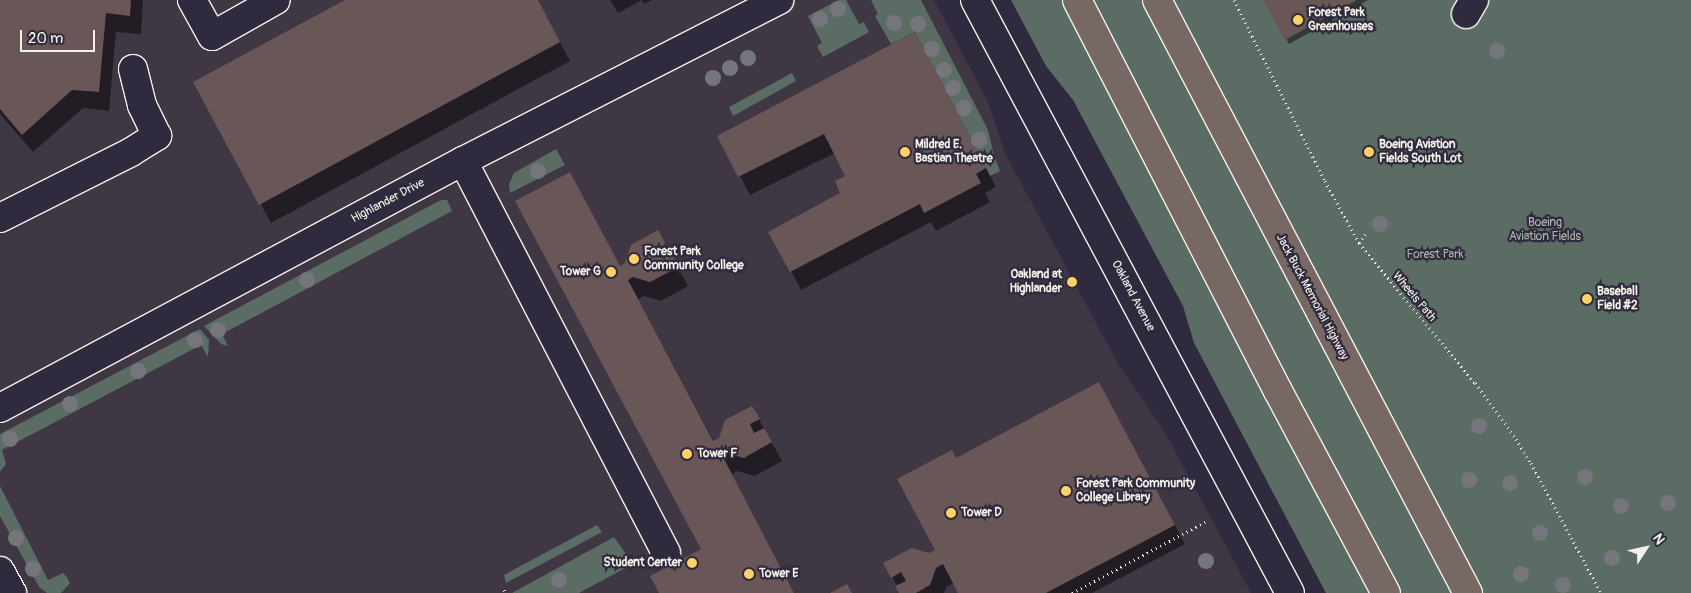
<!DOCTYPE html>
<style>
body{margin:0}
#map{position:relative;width:1691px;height:593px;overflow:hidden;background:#2f2a3d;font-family:Pangolin,sans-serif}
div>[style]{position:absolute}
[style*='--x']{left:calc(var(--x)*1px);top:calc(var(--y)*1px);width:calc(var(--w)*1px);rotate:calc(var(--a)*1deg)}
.built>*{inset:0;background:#403745}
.green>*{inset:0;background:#5a6c64}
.shadow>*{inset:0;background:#0007}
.building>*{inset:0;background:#695657}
.path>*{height:3px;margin-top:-1.5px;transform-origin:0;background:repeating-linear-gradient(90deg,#f4f1e8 0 1px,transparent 0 5px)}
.roads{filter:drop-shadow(1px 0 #f4f1e8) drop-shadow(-1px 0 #f4f1e8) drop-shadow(0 1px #f4f1e8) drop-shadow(0 -1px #f4f1e8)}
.minor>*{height:28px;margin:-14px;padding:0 14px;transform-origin:14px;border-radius:14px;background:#2f2a3d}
.highway>*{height:28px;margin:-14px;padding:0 14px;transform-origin:14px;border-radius:14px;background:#776864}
.trees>*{width:16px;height:16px;margin:-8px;border-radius:50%;background:#75767b}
.dots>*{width:14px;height:14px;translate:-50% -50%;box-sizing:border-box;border:2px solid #2f2a3d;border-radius:50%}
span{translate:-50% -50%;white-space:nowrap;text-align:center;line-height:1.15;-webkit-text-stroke:4.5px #2f2a3d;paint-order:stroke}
.poi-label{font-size:12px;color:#f4f1e8;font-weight:700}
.left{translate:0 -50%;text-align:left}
.right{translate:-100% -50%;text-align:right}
.street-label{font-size:12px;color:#f4f1e8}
.park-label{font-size:12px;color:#afb5ad}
.north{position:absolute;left:1621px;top:523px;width:50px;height:50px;-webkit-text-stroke:4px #2f2a3d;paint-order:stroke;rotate:55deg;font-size:14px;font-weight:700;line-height:20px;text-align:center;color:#f4f1e8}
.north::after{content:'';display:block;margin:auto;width:18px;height:22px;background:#f4f1e8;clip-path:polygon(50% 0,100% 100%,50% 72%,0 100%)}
.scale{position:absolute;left:20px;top:30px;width:75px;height:22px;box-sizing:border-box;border:2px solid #f4f1e8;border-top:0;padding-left:6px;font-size:15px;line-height:18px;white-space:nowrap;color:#f4f1e8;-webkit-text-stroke:4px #2f2a3d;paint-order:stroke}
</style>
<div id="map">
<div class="built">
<i style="clip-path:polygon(0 0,934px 0,989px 104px,1005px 153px,1119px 366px,1164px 430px,1251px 593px,0 593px)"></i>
</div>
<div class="green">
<i style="clip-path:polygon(839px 0,846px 0,859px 24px,864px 22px,869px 32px,823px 57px,817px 46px,822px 43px,808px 16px)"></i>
<i style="clip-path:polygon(871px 0,921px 0,988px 130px,994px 156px,1000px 171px,990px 176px,915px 32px,891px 44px,875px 16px,878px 14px)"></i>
<i style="clip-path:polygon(1011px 0,1691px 0,1691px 593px,1326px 593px,1194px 343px,1183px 306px,1129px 205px,1073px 100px,1046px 66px)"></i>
<i style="clip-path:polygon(792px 73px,796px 81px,733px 116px,729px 107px)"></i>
<i style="clip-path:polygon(556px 149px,565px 165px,510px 193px,509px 184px,514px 173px)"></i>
<i style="clip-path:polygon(441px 200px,447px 200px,452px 211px,222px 334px,228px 346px,221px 344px,204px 326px)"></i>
<i style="clip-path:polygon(200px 329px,209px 340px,208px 357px,201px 345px,2px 450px,6px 464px,0 472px,0 434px)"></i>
<i style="clip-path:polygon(0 486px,48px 580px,63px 573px,67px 577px,70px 583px,61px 593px,47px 593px,40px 588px,34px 578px,0 516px)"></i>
<i style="clip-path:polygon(597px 525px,602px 532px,506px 583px,504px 575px)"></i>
<i style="clip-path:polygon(614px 537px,633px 564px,579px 593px,512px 593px)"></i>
</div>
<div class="shadow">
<i style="clip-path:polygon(0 0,143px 0,141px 34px,116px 32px,109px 111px,83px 108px,33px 152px,0 114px)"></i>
<i style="clip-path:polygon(348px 0,537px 0,570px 61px,271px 223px,194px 83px)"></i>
<i style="clip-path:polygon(610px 0,652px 0,644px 4px,642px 0,618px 13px)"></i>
<i style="clip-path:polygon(1265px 0,1368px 0,1289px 44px)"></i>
<i style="clip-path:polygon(925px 52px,996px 187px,985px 193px,990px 202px,936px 231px,931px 222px,801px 290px,791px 271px,842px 194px,847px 177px,835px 153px,750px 195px,719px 136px)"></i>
<i style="clip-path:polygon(658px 232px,688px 286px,661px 301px,644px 296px,638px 299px,714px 442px,752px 407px,782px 461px,755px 476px,737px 471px,732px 474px,794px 593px,661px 593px,703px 550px,620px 267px,627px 264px)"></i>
<i style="clip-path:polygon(1109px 402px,1185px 544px,1092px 593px,960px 593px,954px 583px,946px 587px,944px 593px,901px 593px,885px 564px,929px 554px,937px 550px,956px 459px)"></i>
</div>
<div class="building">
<i style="clip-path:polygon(0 0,131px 0,130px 16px,106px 13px,99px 92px,72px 90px,22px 135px,0 109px)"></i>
<i style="clip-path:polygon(345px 0,538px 0,560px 42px,259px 205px,193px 82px)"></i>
<i style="clip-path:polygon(1263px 0,1357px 0,1285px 40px)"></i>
<i style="clip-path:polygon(915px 32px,986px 168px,976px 174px,981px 183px,924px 213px,920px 204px,790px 272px,768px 232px,840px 193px,835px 181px,845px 176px,824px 134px,738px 177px,717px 136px)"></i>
<i style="clip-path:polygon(570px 172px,620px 266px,625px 263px,631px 245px,658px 230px,666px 244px,656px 249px,660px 258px,671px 252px,678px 267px,650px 282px,633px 277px,628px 280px,713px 441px,719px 438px,725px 420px,752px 406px,760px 419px,750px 424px,754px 433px,764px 428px,772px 442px,744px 458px,726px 453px,722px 455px,794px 593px,659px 593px,650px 576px,701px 549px,515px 201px)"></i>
<i style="clip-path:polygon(1099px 382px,1175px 525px,1046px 593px,958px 593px,943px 564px,936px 568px,930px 585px,916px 593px,899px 593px,895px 586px,906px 581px,901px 572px,891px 578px,883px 563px,912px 548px,929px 553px,935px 550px,897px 479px,952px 450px,956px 458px)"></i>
<i style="clip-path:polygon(847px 584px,852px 593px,830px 593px)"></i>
</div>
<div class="path">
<i style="--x:1234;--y:0;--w:203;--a:63.3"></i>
<i style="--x:1325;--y:181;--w:71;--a:61.3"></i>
<i style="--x:1359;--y:243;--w:182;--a:50.4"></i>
<i style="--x:1475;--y:383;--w:69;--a:53.8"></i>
<i style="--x:1516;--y:439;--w:28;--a:58"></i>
<i style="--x:1531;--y:463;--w:148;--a:61.7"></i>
<i style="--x:1359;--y:243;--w:14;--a:-56"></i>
<i style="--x:504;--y:590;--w:4;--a:56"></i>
<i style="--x:1072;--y:593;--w:151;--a:-28.1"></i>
</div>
<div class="roads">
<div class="minor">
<i style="--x:192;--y:0;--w:41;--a:60.9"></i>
<i style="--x:212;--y:36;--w:73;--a:-29.4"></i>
<i style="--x:975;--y:0;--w:671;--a:62.02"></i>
<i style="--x:1466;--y:14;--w:16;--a:-60"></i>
<i style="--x:463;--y:161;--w:441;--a:62.6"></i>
<i style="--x:0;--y:218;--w:147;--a:-26.7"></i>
<i style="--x:131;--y:152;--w:31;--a:-32"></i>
<i style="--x:157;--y:136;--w:34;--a:-116"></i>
<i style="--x:142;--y:105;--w:37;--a:-104"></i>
<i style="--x:0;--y:408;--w:525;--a:-28.08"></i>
<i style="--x:463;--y:161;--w:355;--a:-27"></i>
<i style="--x:0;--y:571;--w:25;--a:61"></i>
</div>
<div class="highway">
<i style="--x:1077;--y:0;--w:440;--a:62.8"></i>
<i style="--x:1278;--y:391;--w:229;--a:61.9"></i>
<i style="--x:1157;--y:0;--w:670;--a:62.33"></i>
</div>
</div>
<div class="trees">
<i style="left:838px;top:9px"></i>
<i style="left:820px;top:19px"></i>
<i style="left:894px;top:23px"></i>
<i style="left:918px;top:24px"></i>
<i style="left:932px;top:49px"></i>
<i style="left:1497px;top:51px"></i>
<i style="left:748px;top:58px"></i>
<i style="left:730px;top:68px"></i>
<i style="left:944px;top:70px"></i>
<i style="left:713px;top:78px"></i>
<i style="left:953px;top:88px"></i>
<i style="left:964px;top:108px"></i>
<i style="left:979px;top:140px"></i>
<i style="left:538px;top:171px"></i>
<i style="left:1380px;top:224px"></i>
<i style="left:307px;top:280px"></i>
<i style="left:218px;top:330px"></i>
<i style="left:195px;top:340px"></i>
<i style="left:138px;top:371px"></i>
<i style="left:70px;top:404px"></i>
<i style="left:1479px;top:426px"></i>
<i style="left:10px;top:439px"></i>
<i style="left:1585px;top:477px"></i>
<i style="left:1469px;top:480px"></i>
<i style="left:1510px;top:483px"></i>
<i style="left:1668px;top:503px"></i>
<i style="left:1621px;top:506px"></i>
<i style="left:1540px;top:533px"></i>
<i style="left:16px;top:538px"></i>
<i style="left:1612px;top:558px"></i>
<i style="left:1206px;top:561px"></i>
<i style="left:33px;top:569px"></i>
<i style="left:1521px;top:574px"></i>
<i style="left:559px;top:580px"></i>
<i style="left:1563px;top:585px"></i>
</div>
<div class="dots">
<i style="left:1298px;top:20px;background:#ffd166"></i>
<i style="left:905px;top:152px;background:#ffd166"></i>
<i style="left:1369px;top:152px;background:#ffd166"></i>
<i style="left:634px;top:259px;background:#ffd166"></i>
<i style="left:611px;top:272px;background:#ffd166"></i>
<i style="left:1072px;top:282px;background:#ffd166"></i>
<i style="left:1587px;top:299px;background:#ffd166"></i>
<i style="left:687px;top:454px;background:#ffd166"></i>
<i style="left:1066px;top:491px;background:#ffd166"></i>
<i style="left:951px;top:513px;background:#ffd166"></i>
<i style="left:692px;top:563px;background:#ffd166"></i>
<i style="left:749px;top:574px;background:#ffd166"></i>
</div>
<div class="poi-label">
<span class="left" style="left:1308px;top:20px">Forest Park<br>Greenhouses</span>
<span class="left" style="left:915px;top:152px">Mildred E.<br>Bastian Theatre</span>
<span class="left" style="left:1379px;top:152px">Boeing Aviation<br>Fields South Lot</span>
<span class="left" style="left:644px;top:259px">Forest Park<br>Community College</span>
<span class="right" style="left:601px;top:272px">Tower G</span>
<span class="right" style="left:1062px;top:282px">Oakland at<br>Highlander</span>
<span class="left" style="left:1597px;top:299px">Baseball<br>Field #2</span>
<span class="left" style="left:697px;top:454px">Tower F</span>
<span class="left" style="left:1076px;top:491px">Forest Park Community<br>College Library</span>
<span class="left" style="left:961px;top:513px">Tower D</span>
<span class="right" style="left:682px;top:563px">Student Center</span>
<span class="left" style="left:759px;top:574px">Tower E</span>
</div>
<div class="street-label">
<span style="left:388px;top:201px;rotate:-28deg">Highlander Drive</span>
<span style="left:1133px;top:296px;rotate:62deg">Oakland Avenue</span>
<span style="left:1312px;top:297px;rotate:62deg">Jack Buck Memorial Highway</span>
<span style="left:1414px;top:297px;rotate:50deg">Wheels Path</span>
</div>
<div class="park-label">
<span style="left:1545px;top:230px">Boeing<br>Aviation Fields</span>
<span style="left:1435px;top:255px">Forest Park</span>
</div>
<div class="north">N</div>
<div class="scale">20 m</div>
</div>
